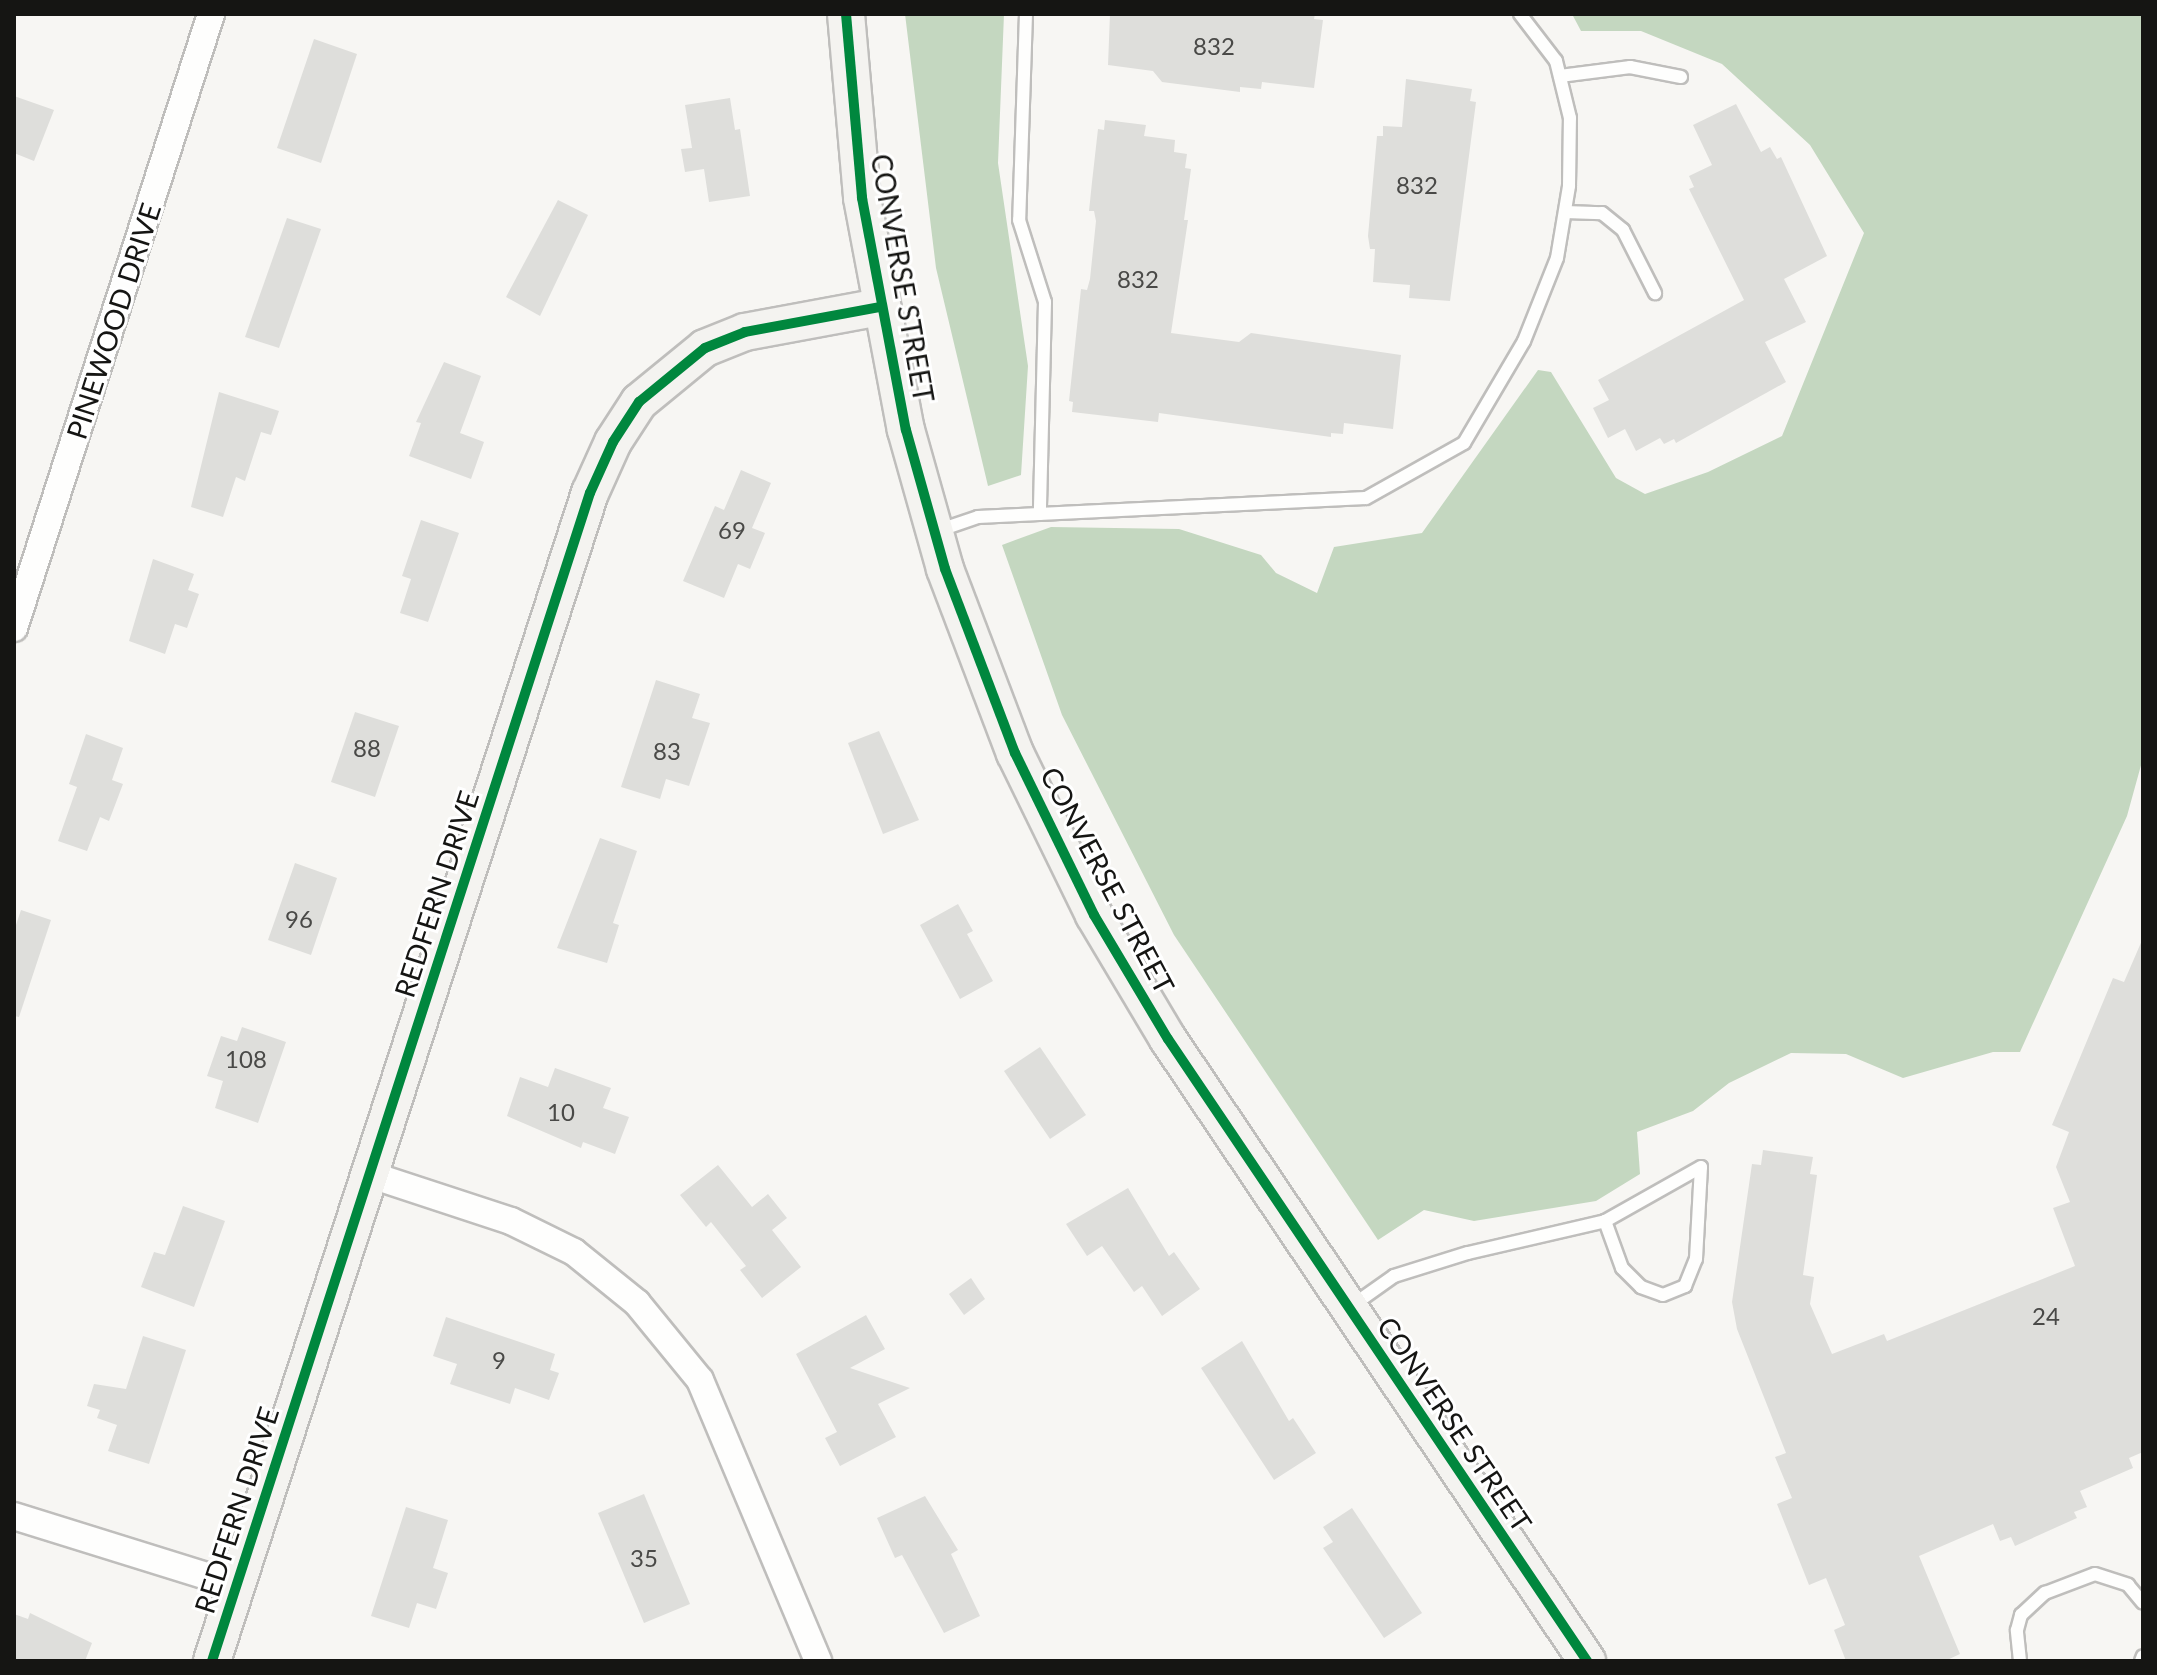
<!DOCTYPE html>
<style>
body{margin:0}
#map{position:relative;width:2157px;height:1675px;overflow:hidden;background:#f7f6f3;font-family:Lato,sans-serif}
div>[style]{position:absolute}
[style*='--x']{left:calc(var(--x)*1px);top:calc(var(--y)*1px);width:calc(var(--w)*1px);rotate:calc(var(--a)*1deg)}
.forest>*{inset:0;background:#c4d7c0}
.building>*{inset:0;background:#dededb}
.roads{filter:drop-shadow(2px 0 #bfbebc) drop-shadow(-2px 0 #bfbebc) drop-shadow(0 2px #bfbebc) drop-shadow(0 -2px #bfbebc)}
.lane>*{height:12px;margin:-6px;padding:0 6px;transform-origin:6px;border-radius:6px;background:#fefefd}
.street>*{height:26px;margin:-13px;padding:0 13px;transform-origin:13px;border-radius:13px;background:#fefefd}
.secondary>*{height:36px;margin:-18px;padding:0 18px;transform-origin:18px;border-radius:18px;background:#f4f3f0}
.cycleway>*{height:10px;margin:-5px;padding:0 5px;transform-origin:5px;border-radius:5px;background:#00873e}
span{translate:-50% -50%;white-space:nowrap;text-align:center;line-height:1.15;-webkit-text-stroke:6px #fff;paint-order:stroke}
.number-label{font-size:24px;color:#494947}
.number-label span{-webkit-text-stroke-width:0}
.street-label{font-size:28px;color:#151513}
.frame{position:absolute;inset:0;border:16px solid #151513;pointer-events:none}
</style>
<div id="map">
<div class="forest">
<i style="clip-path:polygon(905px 14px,1004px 14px,998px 163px,1028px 366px,1021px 475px,988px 486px,936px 268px)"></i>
<i style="clip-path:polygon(1572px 14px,2143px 14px,2143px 758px,2127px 816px,2020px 1052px,1993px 1052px,1903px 1078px,1846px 1054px,1791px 1053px,1729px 1083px,1693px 1111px,1637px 1132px,1640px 1174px,1596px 1201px,1474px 1221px,1424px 1210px,1378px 1240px,1174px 935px,1062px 715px,1002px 545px,1051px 527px,1179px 529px,1261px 555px,1276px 573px,1317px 593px,1334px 547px,1422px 533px,1538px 370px,1551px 372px,1616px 478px,1645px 494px,1708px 472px,1782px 436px,1864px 233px,1810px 145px,1722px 64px,1641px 31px,1581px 31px)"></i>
</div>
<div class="building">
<i style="clip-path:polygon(1110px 14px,1315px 14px,1314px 19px,1323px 20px,1314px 88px,1262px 82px,1261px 89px,1240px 87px,1240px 92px,1162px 82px,1153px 71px,1108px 65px)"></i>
<i style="clip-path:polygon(314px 39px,357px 54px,321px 163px,277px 148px)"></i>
<i style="clip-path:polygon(1406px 79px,1472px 89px,1470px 101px,1476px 102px,1450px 301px,1409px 298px,1410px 285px,1373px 282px,1375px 249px,1370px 249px,1368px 236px,1377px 136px,1383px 136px,1383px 126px,1402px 127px)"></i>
<i style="clip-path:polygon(14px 96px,54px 110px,34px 161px,14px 153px)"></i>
<i style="clip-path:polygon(730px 98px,735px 130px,740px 129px,750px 196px,709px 202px,704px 169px,685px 172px,681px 149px,692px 148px,685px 105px)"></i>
<i style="clip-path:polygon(1736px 104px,1761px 152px,1770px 147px,1777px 159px,1781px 157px,1827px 256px,1784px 279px,1806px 322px,1765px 342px,1786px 382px,1676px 443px,1674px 439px,1664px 444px,1660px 438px,1636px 451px,1625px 429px,1608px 438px,1593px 408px,1609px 400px,1598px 380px,1744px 300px,1689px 189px,1694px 187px,1689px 176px,1712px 165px,1693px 125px)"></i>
<i style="clip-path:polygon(1105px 120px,1146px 125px,1144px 136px,1175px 140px,1174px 152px,1187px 154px,1185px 168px,1191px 169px,1184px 220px,1188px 220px,1171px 333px,1239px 342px,1251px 333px,1401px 355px,1393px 429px,1344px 423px,1343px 434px,1331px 433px,1331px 437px,1159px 413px,1158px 422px,1072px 412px,1073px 402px,1069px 401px,1081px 289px,1087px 290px,1090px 279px,1096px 221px,1094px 211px,1089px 211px,1092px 182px,1098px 129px,1104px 130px)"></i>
<i style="clip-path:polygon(558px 200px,588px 215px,540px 316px,506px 297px)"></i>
<i style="clip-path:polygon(287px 218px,321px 229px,279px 348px,245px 337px)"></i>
<i style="clip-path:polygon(444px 362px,481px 376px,460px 433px,484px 442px,471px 479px,409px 456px,421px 423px,416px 422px)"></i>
<i style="clip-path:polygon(219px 392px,279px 411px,271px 435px,261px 432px,245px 481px,236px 477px,223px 517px,191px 507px)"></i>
<i style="clip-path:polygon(741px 470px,771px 483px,752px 528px,765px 533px,750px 569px,738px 564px,724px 598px,683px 581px,715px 506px,724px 510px)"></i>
<i style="clip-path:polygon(421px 520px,459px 533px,428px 622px,400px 613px,411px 579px,402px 576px)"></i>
<i style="clip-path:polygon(153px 559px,194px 574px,188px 590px,199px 594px,187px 628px,175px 624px,165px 654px,129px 641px)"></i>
<i style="clip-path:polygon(656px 680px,700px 694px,692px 718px,710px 723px,689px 786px,666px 779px,660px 799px,621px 787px)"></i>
<i style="clip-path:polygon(355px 712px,399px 726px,375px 797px,331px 782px)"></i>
<i style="clip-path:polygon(879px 731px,919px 820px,883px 834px,848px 743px)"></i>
<i style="clip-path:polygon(86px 734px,123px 748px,112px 780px,123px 784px,109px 821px,100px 817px,87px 851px,58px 841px,77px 787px,69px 784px)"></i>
<i style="clip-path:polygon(600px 838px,637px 851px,613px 923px,619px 925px,607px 963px,557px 948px)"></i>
<i style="clip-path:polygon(295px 863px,337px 878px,311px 955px,268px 940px)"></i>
<i style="clip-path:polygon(958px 904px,973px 931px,967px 934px,993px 981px,960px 999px,920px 925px)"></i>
<i style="clip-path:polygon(21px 910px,51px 920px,19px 1017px,14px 1016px,14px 931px)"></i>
<i style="clip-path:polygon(2143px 938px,2143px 1452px,2129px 1458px,2133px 1468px,2080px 1491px,2087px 1507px,2074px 1512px,2077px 1518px,2015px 1546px,2011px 1537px,2000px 1541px,1993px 1524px,1919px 1556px,1960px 1654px,1945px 1661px,1846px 1661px,1834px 1630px,1845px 1625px,1826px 1578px,1809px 1585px,1777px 1504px,1792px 1498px,1775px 1457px,1786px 1453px,1737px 1329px,1732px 1302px,1752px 1164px,1761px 1165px,1763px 1150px,1813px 1157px,1810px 1174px,1817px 1175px,1803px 1275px,1814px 1277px,1810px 1304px,1832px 1354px,1884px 1334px,1887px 1341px,2075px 1266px,2053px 1208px,2070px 1202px,2056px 1167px,2069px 1132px,2052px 1125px,2113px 978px,2124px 982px)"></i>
<i style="clip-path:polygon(242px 1027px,286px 1042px,258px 1123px,215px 1108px,223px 1081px,207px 1076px,221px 1036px,237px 1041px)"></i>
<i style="clip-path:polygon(1040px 1047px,1086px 1115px,1050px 1139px,1004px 1071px)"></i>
<i style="clip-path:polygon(555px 1068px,611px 1088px,603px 1108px,629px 1117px,615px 1154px,583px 1142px,581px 1148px,507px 1116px,520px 1077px,548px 1087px)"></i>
<i style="clip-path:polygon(718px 1165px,752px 1207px,768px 1194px,787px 1218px,772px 1230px,801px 1267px,762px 1298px,740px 1270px,746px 1266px,711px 1222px,706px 1227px,680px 1195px)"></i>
<i style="clip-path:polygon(1128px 1188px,1169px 1256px,1174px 1252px,1200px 1289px,1162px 1316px,1142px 1286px,1134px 1292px,1102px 1246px,1087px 1256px,1066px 1224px)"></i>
<i style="clip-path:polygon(183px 1206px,225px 1221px,194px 1307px,141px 1287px,154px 1252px,165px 1255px)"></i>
<i style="clip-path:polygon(971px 1278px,985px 1299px,964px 1315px,949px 1294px)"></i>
<i style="clip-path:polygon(866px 1315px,885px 1349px,850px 1368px,910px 1388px,878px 1404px,896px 1437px,840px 1466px,825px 1438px,837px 1432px,796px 1354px)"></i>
<i style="clip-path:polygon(446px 1317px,555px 1354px,550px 1370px,559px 1373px,549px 1400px,515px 1388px,510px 1404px,450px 1384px,457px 1364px,433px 1356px)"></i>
<i style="clip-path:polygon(143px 1336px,186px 1350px,149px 1464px,108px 1451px,117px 1425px,97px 1418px,100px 1410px,87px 1406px,94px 1384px,126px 1389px)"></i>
<i style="clip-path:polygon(1242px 1341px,1289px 1421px,1293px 1418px,1316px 1453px,1274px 1480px,1201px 1368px)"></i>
<i style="clip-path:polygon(644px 1494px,690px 1604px,644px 1623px,598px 1513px)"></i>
<i style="clip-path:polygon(925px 1496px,958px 1550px,951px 1554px,980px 1616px,944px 1633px,902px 1555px,895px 1558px,877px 1518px)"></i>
<i style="clip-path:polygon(406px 1507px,448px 1520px,433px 1568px,448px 1573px,436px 1609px,417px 1603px,409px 1628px,371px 1616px)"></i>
<i style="clip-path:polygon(1352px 1508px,1422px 1613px,1384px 1638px,1323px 1548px,1333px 1542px,1323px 1527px)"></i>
<i style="clip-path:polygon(30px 1613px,92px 1643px,85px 1661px,14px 1661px,14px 1614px,28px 1619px)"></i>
</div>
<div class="roads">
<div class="lane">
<i style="--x:1026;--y:14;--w:206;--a:91.9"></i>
<i style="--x:1019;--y:220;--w:86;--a:72.4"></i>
<i style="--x:1045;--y:302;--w:212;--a:91.4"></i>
<i style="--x:1560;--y:76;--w:71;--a:-7.3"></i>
<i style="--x:1630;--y:67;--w:52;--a:11.1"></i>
<i style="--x:1565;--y:212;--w:37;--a:2"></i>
<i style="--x:1602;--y:213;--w:27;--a:39"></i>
<i style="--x:1623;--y:230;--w:71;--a:63.1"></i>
<i style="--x:937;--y:531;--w:43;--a:-18.9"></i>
<i style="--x:978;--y:517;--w:388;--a:-2.8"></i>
<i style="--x:1366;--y:498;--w:112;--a:-29.3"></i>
<i style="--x:1464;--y:443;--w:118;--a:-59.5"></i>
<i style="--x:1524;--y:341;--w:89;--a:-68.3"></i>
<i style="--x:1557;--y:258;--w:73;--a:-80.5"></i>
<i style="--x:1569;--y:186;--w:68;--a:-89.2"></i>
<i style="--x:1570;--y:118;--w:59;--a:-103.8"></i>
<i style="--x:1556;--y:61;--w:59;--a:-127.5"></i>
<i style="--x:1353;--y:1305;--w:50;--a:-35.3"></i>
<i style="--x:1394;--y:1276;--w:77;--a:-17.3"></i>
<i style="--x:1468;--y:1253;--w:141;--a:-13.1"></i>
<i style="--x:1605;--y:1221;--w:50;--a:70.1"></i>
<i style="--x:1622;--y:1268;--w:27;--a:45"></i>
<i style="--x:1641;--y:1287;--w:23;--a:20"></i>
<i style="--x:1663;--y:1295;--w:24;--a:-22"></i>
<i style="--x:1685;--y:1286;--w:29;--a:-68"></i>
<i style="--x:1696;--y:1259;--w:92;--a:-86.9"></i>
<i style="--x:1701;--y:1167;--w:110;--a:150.6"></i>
<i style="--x:2020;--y:1661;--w:31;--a:-96"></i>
<i style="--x:2017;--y:1630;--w:16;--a:-75"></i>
<i style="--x:2021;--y:1615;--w:33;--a:-43"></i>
<i style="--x:2045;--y:1593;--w:53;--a:-20.8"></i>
<i style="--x:2095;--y:1574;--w:35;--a:18"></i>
<i style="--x:2128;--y:1585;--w:23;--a:50"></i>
<i style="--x:2141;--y:1661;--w:5;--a:-68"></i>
</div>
<div class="street">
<i style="--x:14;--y:628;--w:645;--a:-72.21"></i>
<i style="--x:371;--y:1175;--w:147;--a:18.2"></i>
<i style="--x:511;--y:1221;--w:70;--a:26.2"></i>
<i style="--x:574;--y:1252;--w:81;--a:39"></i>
<i style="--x:637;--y:1303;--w:99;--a:50.7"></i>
<i style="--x:700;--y:1380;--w:305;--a:67.2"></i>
<i style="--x:14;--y:1516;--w:232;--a:17.3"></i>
</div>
<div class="secondary">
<i style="--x:846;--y:14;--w:185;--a:85"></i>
<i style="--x:862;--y:198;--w:236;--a:79.3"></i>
<i style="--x:906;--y:430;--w:144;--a:74.3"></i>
<i style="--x:945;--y:569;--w:197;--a:69.2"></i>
<i style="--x:1015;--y:753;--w:180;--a:64"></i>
<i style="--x:1094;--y:915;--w:144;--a:59.2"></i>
<i style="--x:1168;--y:1039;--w:750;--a:56.03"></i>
<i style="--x:212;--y:1661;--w:1228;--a:-72.07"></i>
<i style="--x:590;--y:493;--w:56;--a:-65.7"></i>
<i style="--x:613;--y:442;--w:48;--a:-57"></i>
<i style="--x:639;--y:402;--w:85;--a:-39.3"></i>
<i style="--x:705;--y:348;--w:43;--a:-21.8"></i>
<i style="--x:745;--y:332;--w:137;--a:-10.5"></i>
</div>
</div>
<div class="cycleway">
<i style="--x:846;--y:14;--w:185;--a:85"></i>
<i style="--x:862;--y:198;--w:236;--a:79.3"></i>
<i style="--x:906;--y:430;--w:144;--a:74.3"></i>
<i style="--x:945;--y:569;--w:197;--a:69.2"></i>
<i style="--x:1015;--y:753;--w:180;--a:64"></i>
<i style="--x:1094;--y:915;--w:144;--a:59.2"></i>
<i style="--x:1168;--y:1039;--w:750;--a:56.03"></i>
<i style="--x:212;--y:1661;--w:1228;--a:-72.07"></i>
<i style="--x:590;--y:493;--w:56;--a:-65.7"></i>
<i style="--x:613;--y:442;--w:48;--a:-57"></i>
<i style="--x:639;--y:402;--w:85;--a:-39.3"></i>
<i style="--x:705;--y:348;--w:43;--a:-21.8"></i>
<i style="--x:745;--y:332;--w:137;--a:-10.5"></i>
</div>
<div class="number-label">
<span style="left:1214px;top:46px">832</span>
<span style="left:1417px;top:185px">832</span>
<span style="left:1138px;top:279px">832</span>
<span style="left:732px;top:530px">69</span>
<span style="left:367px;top:748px">88</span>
<span style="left:667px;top:751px">83</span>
<span style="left:299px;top:919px">96</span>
<span style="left:246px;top:1059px">108</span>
<span style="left:561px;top:1112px">10</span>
<span style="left:2046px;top:1316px">24</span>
<span style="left:499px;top:1360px">9</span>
<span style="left:644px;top:1558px">35</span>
</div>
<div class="street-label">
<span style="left:903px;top:278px;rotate:80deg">CONVERSE STREET</span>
<span style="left:113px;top:321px;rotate:-72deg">PINEWOOD DRIVE</span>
<span style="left:1108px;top:880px;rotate:62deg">CONVERSE STREET</span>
<span style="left:436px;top:894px;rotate:-72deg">REDFERN DRIVE</span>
<span style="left:1455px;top:1424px;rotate:56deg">CONVERSE STREET</span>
<span style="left:236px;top:1510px;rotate:-72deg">REDFERN DRIVE</span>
</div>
<div class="frame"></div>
</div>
